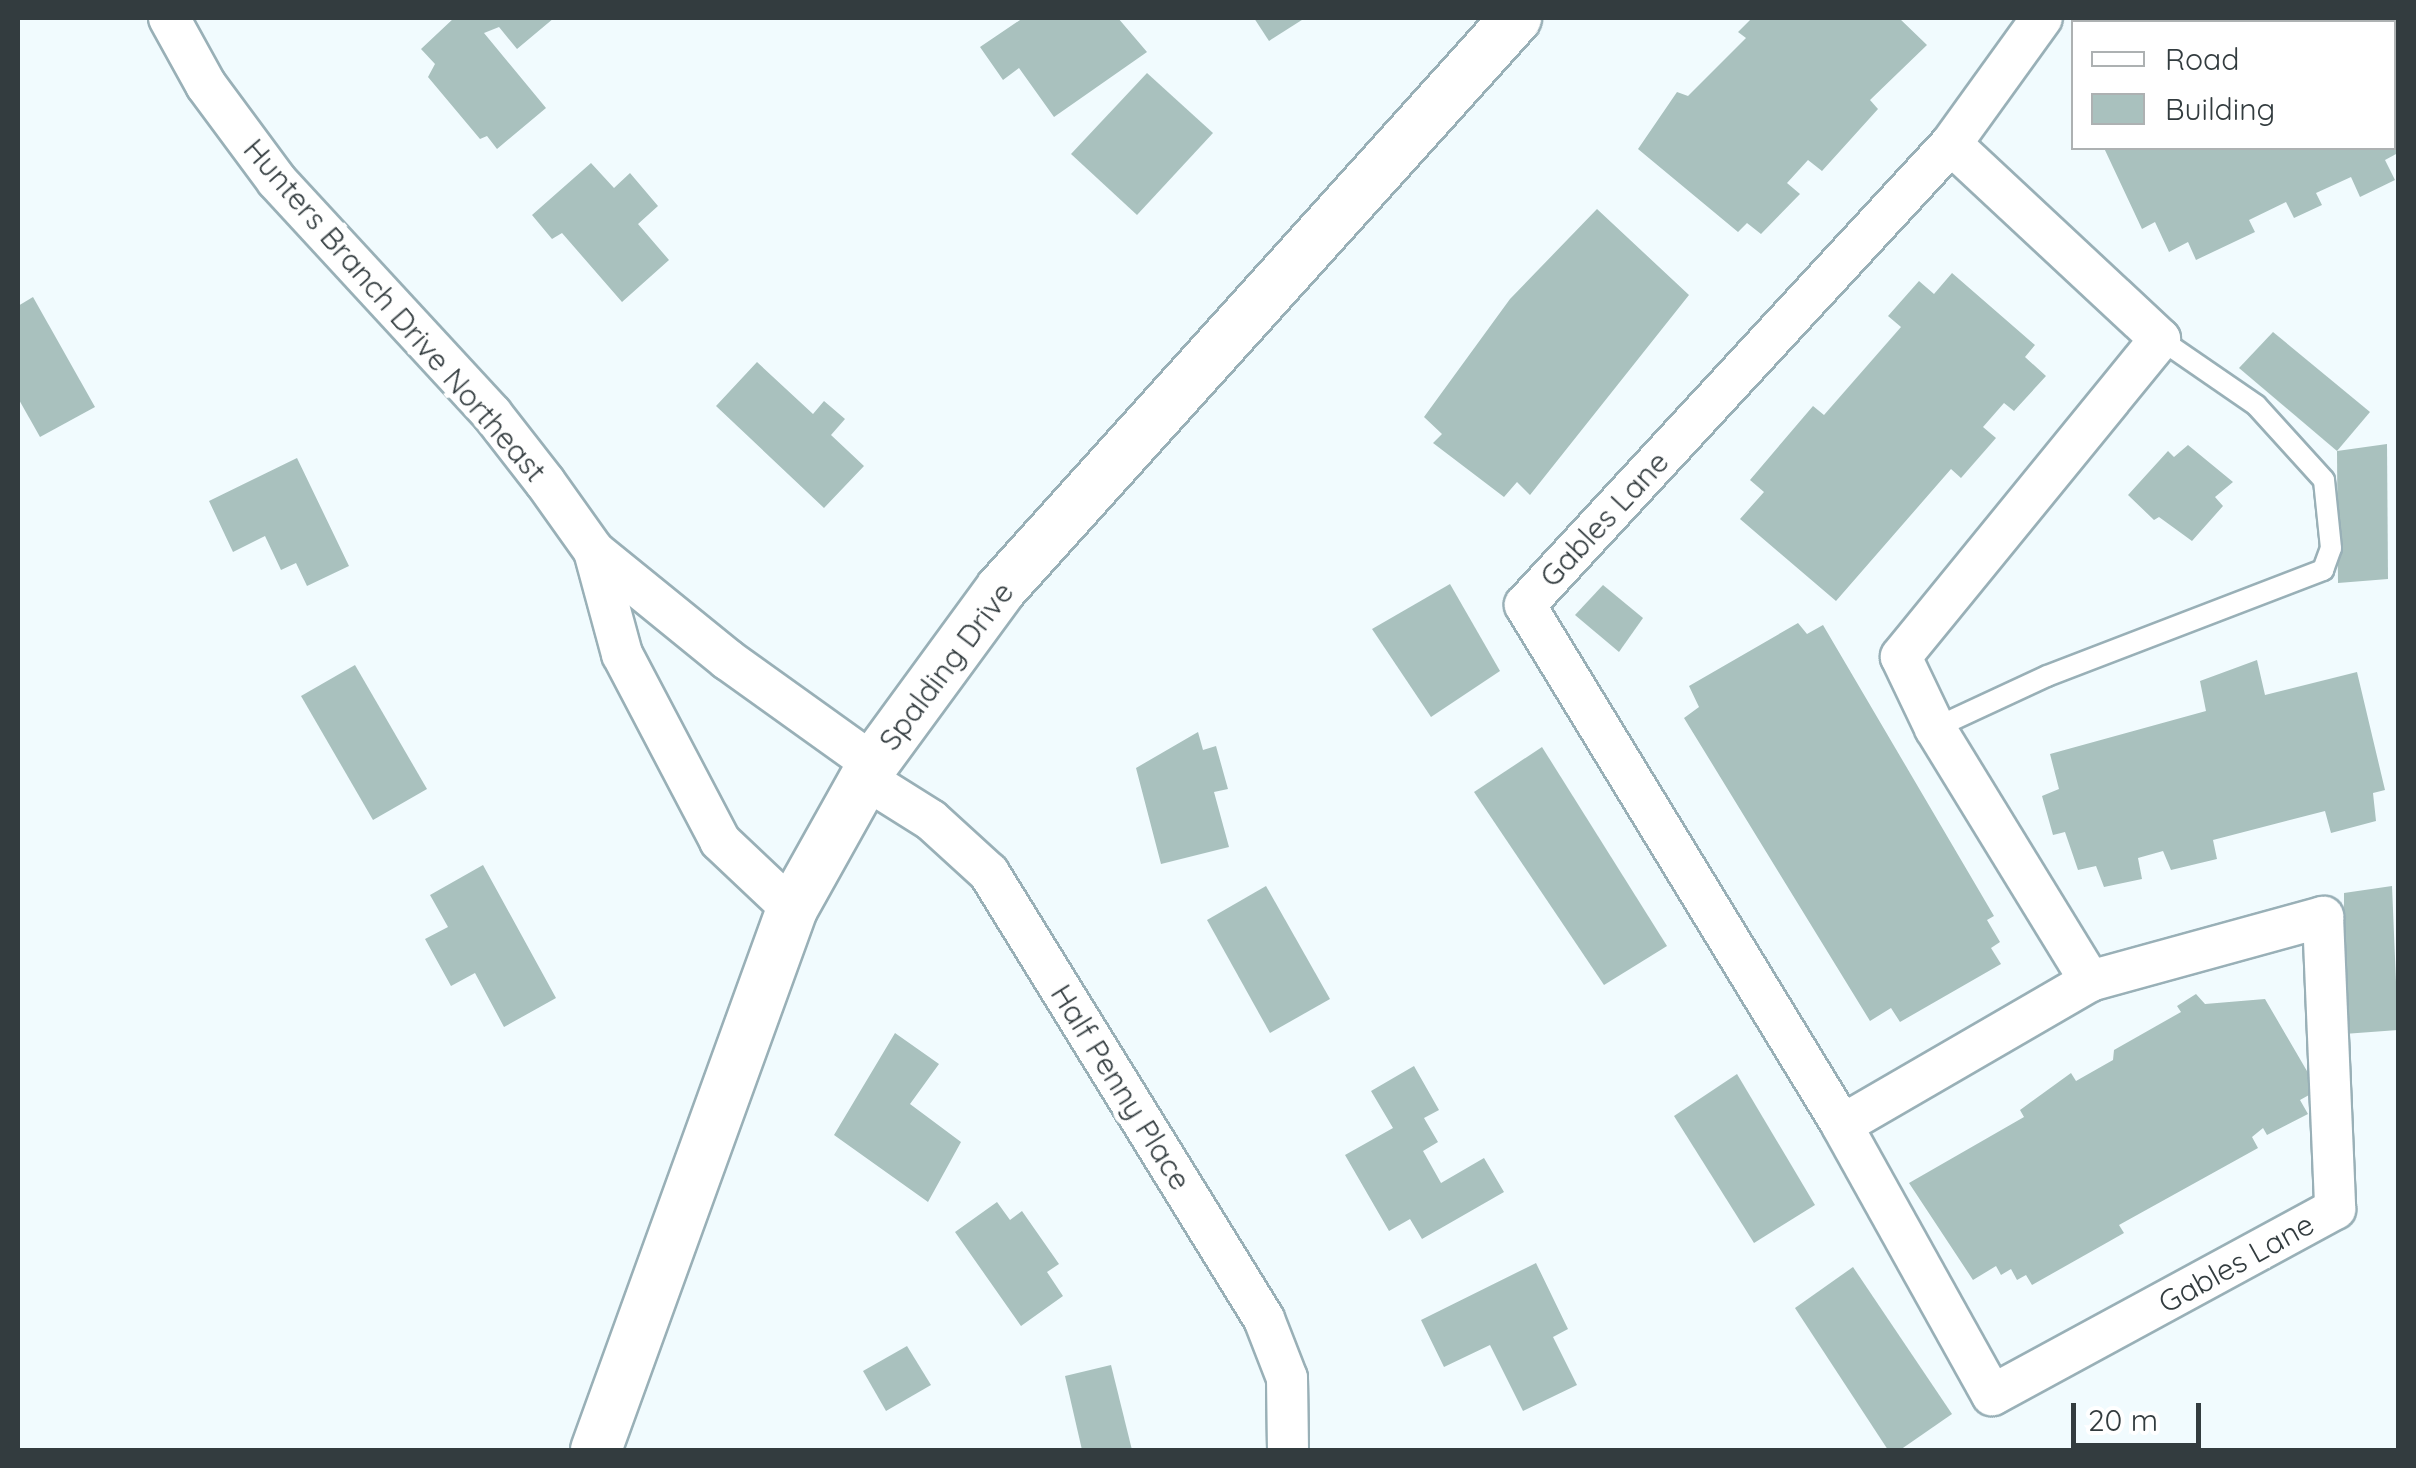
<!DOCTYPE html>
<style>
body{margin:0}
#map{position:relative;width:2416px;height:1468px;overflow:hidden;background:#f1fbfe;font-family:Quicksand,sans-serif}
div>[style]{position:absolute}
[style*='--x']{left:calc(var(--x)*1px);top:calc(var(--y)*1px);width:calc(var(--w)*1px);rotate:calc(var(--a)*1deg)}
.building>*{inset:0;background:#a9c1be}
.roads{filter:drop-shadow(2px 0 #99b0b7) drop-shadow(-2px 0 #99b0b7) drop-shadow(0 2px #99b0b7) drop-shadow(0 -2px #99b0b7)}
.service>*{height:20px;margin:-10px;padding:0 10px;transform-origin:10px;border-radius:10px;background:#fff}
.minor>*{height:40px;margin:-20px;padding:0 20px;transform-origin:20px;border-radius:20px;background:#fff}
.tertiary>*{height:50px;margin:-25px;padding:0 25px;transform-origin:25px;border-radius:25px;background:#fff}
span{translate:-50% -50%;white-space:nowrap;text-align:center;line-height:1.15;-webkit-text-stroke:10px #fff;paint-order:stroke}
.street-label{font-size:30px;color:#333c3f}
.frame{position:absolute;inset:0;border:20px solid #333c3f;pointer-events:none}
.legend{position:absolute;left:2071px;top:20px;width:325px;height:130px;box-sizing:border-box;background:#fff;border:2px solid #adb1b2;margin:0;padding:12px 18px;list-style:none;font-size:30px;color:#333c3f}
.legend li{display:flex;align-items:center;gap:20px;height:50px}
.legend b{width:50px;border:2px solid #adb1b2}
.scale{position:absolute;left:2071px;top:1403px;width:130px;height:45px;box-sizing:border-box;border:5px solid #333c3f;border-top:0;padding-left:12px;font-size:30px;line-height:35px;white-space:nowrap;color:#333c3f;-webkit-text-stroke:8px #fff;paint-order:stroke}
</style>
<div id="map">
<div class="building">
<i style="clip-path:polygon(454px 18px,554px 18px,517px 49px,499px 27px,484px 33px,546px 108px,497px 149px,487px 136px,480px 139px,428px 77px,435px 64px,421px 49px)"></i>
<i style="clip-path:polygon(1023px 18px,1118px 18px,1147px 52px,1054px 117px,1019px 68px,1003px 80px,980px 47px)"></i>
<i style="clip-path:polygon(1254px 18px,1305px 18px,1269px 41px)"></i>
<i style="clip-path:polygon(1752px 18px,1899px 18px,1927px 45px,1870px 100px,1878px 109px,1822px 171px,1808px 160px,1787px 183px,1800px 194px,1761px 234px,1747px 223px,1738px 232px,1638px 149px,1677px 92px,1688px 96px,1746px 38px,1738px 32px)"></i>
<i style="clip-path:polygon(1147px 73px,1213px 133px,1137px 215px,1071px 154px)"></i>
<i style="clip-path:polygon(2394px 98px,2398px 153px,2385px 160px,2395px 180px,2360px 197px,2351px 177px,2316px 193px,2322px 205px,2294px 218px,2286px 202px,2249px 220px,2255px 232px,2196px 260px,2188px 242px,2169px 252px,2155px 222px,2142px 229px,2104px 148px,2394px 148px)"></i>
<i style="clip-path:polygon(591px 163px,614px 188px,630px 173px,658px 206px,638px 224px,669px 260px,622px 302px,562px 233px,552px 239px,532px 215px)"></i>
<i style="clip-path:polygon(1597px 209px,1689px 295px,1530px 495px,1517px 482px,1504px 497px,1433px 443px,1442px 434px,1424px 417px,1510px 299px)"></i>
<i style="clip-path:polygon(1952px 273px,2035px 345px,2025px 357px,2046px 376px,2014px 411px,2004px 403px,1983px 427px,1996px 438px,1961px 478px,1951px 469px,1836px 601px,1740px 519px,1764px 492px,1750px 480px,1813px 406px,1824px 415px,1901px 327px,1888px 316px,1919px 281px,1934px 294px)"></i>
<i style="clip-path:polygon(33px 297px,95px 407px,40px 437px,18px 398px,18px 306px)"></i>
<i style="clip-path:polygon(2273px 332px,2370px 412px,2337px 451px,2239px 368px)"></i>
<i style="clip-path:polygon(757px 362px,813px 414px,824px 401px,845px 419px,831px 435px,864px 466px,824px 508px,716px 406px)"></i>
<i style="clip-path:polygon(2387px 444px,2388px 579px,2338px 583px,2337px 451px)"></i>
<i style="clip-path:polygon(2188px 445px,2233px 482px,2215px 497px,2223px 506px,2192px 541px,2159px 517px,2154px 520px,2128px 495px,2168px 451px,2174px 457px)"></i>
<i style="clip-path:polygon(297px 458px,349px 566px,307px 586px,296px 563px,281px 570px,265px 536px,233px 552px,209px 501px)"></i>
<i style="clip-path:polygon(1450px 584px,1500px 671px,1431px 717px,1372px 629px)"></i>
<i style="clip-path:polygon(1603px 585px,1643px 618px,1619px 652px,1575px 615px)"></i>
<i style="clip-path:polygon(1798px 623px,1807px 634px,1823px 625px,1994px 916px,1987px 920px,2000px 942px,1991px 948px,2001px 964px,1900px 1022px,1891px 1008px,1870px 1021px,1684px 718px,1699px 707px,1689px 686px)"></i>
<i style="clip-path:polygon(2257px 660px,2265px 695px,2357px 672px,2385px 790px,2373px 793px,2376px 821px,2331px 833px,2325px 811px,2213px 840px,2217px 859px,2171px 870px,2163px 851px,2138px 858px,2142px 879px,2104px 887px,2096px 866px,2078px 870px,2065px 832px,2053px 835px,2042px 796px,2059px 789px,2050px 754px,2206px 711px,2200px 681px)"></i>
<i style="clip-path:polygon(355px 665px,427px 789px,373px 820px,301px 696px)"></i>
<i style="clip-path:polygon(1198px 732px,1203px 750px,1216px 746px,1228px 789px,1214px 792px,1229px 847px,1161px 864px,1136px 768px)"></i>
<i style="clip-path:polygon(1542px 747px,1667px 946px,1604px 985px,1474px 792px)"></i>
<i style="clip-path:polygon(483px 865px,556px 998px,504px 1027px,475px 973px,451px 986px,425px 939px,448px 927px,430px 895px)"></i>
<i style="clip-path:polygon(1266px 886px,1330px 999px,1270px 1033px,1207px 920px)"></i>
<i style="clip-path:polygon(2392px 886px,2398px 1030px,2344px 1034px,2344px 893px)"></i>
<i style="clip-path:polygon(2196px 994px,2205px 1004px,2265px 999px,2318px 1090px,2300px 1100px,2308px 1114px,2267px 1135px,2263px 1128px,2252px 1137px,2258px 1148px,2119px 1225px,2124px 1233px,2032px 1285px,2026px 1275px,2017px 1280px,2011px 1269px,2001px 1275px,1996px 1266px,1973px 1280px,1909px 1183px,2024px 1117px,2020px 1110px,2071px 1073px,2076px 1081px,2113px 1060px,2114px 1050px,2181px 1012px,2177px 1006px)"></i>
<i style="clip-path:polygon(895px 1033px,939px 1064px,910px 1104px,961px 1142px,928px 1202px,834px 1135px)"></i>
<i style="clip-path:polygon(1414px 1066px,1439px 1110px,1424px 1118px,1438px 1142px,1423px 1151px,1441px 1183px,1484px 1158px,1504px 1192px,1422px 1239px,1410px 1219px,1389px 1231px,1345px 1155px,1393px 1128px,1371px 1091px)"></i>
<i style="clip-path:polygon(1737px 1074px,1815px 1205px,1754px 1243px,1674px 1116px)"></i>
<i style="clip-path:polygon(997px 1202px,1010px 1220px,1022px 1211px,1059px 1264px,1047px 1272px,1063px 1296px,1021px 1326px,955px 1232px)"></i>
<i style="clip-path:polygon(1536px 1263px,1568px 1329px,1553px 1337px,1577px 1385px,1523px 1411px,1490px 1345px,1444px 1367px,1421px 1320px)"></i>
<i style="clip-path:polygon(1853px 1267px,1952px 1414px,1900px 1450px,1888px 1450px,1795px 1308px)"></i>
<i style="clip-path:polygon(907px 1346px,931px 1385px,886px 1411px,863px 1371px)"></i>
<i style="clip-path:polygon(1111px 1365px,1132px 1450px,1082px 1450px,1065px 1376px)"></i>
</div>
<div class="roads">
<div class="service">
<i style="--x:1935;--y:728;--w:123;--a:-24.9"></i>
<i style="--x:2047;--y:676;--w:296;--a:-21"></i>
<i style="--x:2323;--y:570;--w:23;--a:-70"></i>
<i style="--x:2331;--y:548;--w:68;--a:-95.9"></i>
<i style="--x:2324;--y:480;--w:101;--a:-132.2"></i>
<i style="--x:2256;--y:405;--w:116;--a:-145.5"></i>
</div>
<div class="minor">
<i style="--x:169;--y:18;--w:77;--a:61.1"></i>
<i style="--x:206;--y:85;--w:119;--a:53.5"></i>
<i style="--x:277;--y:181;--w:317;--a:47.3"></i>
<i style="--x:492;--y:414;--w:86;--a:52.1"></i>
<i style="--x:545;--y:482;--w:85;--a:54.6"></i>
<i style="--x:594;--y:551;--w:107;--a:74.8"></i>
<i style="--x:622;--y:654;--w:211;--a:62.3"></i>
<i style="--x:720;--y:841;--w:99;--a:43.4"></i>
<i style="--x:1951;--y:144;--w:286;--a:43"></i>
<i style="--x:2160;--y:339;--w:410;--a:129.2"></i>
<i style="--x:1901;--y:657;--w:79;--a:64.4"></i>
<i style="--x:1935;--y:728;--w:297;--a:58.5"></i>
<i style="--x:2090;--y:981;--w:242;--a:-15.4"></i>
<i style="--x:2323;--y:917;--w:292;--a:87.6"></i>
<i style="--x:2335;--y:1209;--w:390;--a:151.5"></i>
<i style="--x:1992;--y:1395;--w:309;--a:-119.1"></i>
<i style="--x:1842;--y:1125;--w:609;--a:-121.37"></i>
<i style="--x:1525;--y:605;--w:628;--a:-47.26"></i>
<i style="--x:1951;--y:144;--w:155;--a:-54.2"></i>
<i style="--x:594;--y:551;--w:173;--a:39.1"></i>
<i style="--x:728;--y:660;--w:178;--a:35.6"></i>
<i style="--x:864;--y:778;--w:79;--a:32.1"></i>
<i style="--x:931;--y:820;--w:79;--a:42.4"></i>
<i style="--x:989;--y:873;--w:524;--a:58.34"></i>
<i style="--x:1264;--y:1319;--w:63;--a:68.7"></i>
<i style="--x:1287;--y:1378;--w:72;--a:89.2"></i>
<i style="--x:1842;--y:1125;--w:287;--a:-30.1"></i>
</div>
<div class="tertiary">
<i style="--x:596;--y:1450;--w:575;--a:-70.08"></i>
<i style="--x:792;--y:909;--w:166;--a:-60.8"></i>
<i style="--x:873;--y:764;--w:217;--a:-53.8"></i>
<i style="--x:1001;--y:589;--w:769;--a:-47.95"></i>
</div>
</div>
<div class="street-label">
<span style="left:395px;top:310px;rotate:49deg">Hunters Branch Drive Northeast</span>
<span style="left:1604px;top:519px;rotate:-47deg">Gables Lane</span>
<span style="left:946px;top:666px;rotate:-53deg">Spalding Drive</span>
<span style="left:1121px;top:1087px;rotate:58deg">Half Penny Place</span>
<span style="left:2236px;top:1263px;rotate:-29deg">Gables Lane</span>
</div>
<div class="frame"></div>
<ul class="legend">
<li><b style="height:12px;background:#fff"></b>Road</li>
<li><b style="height:28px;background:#a9c1be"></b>Building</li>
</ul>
<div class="scale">20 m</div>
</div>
